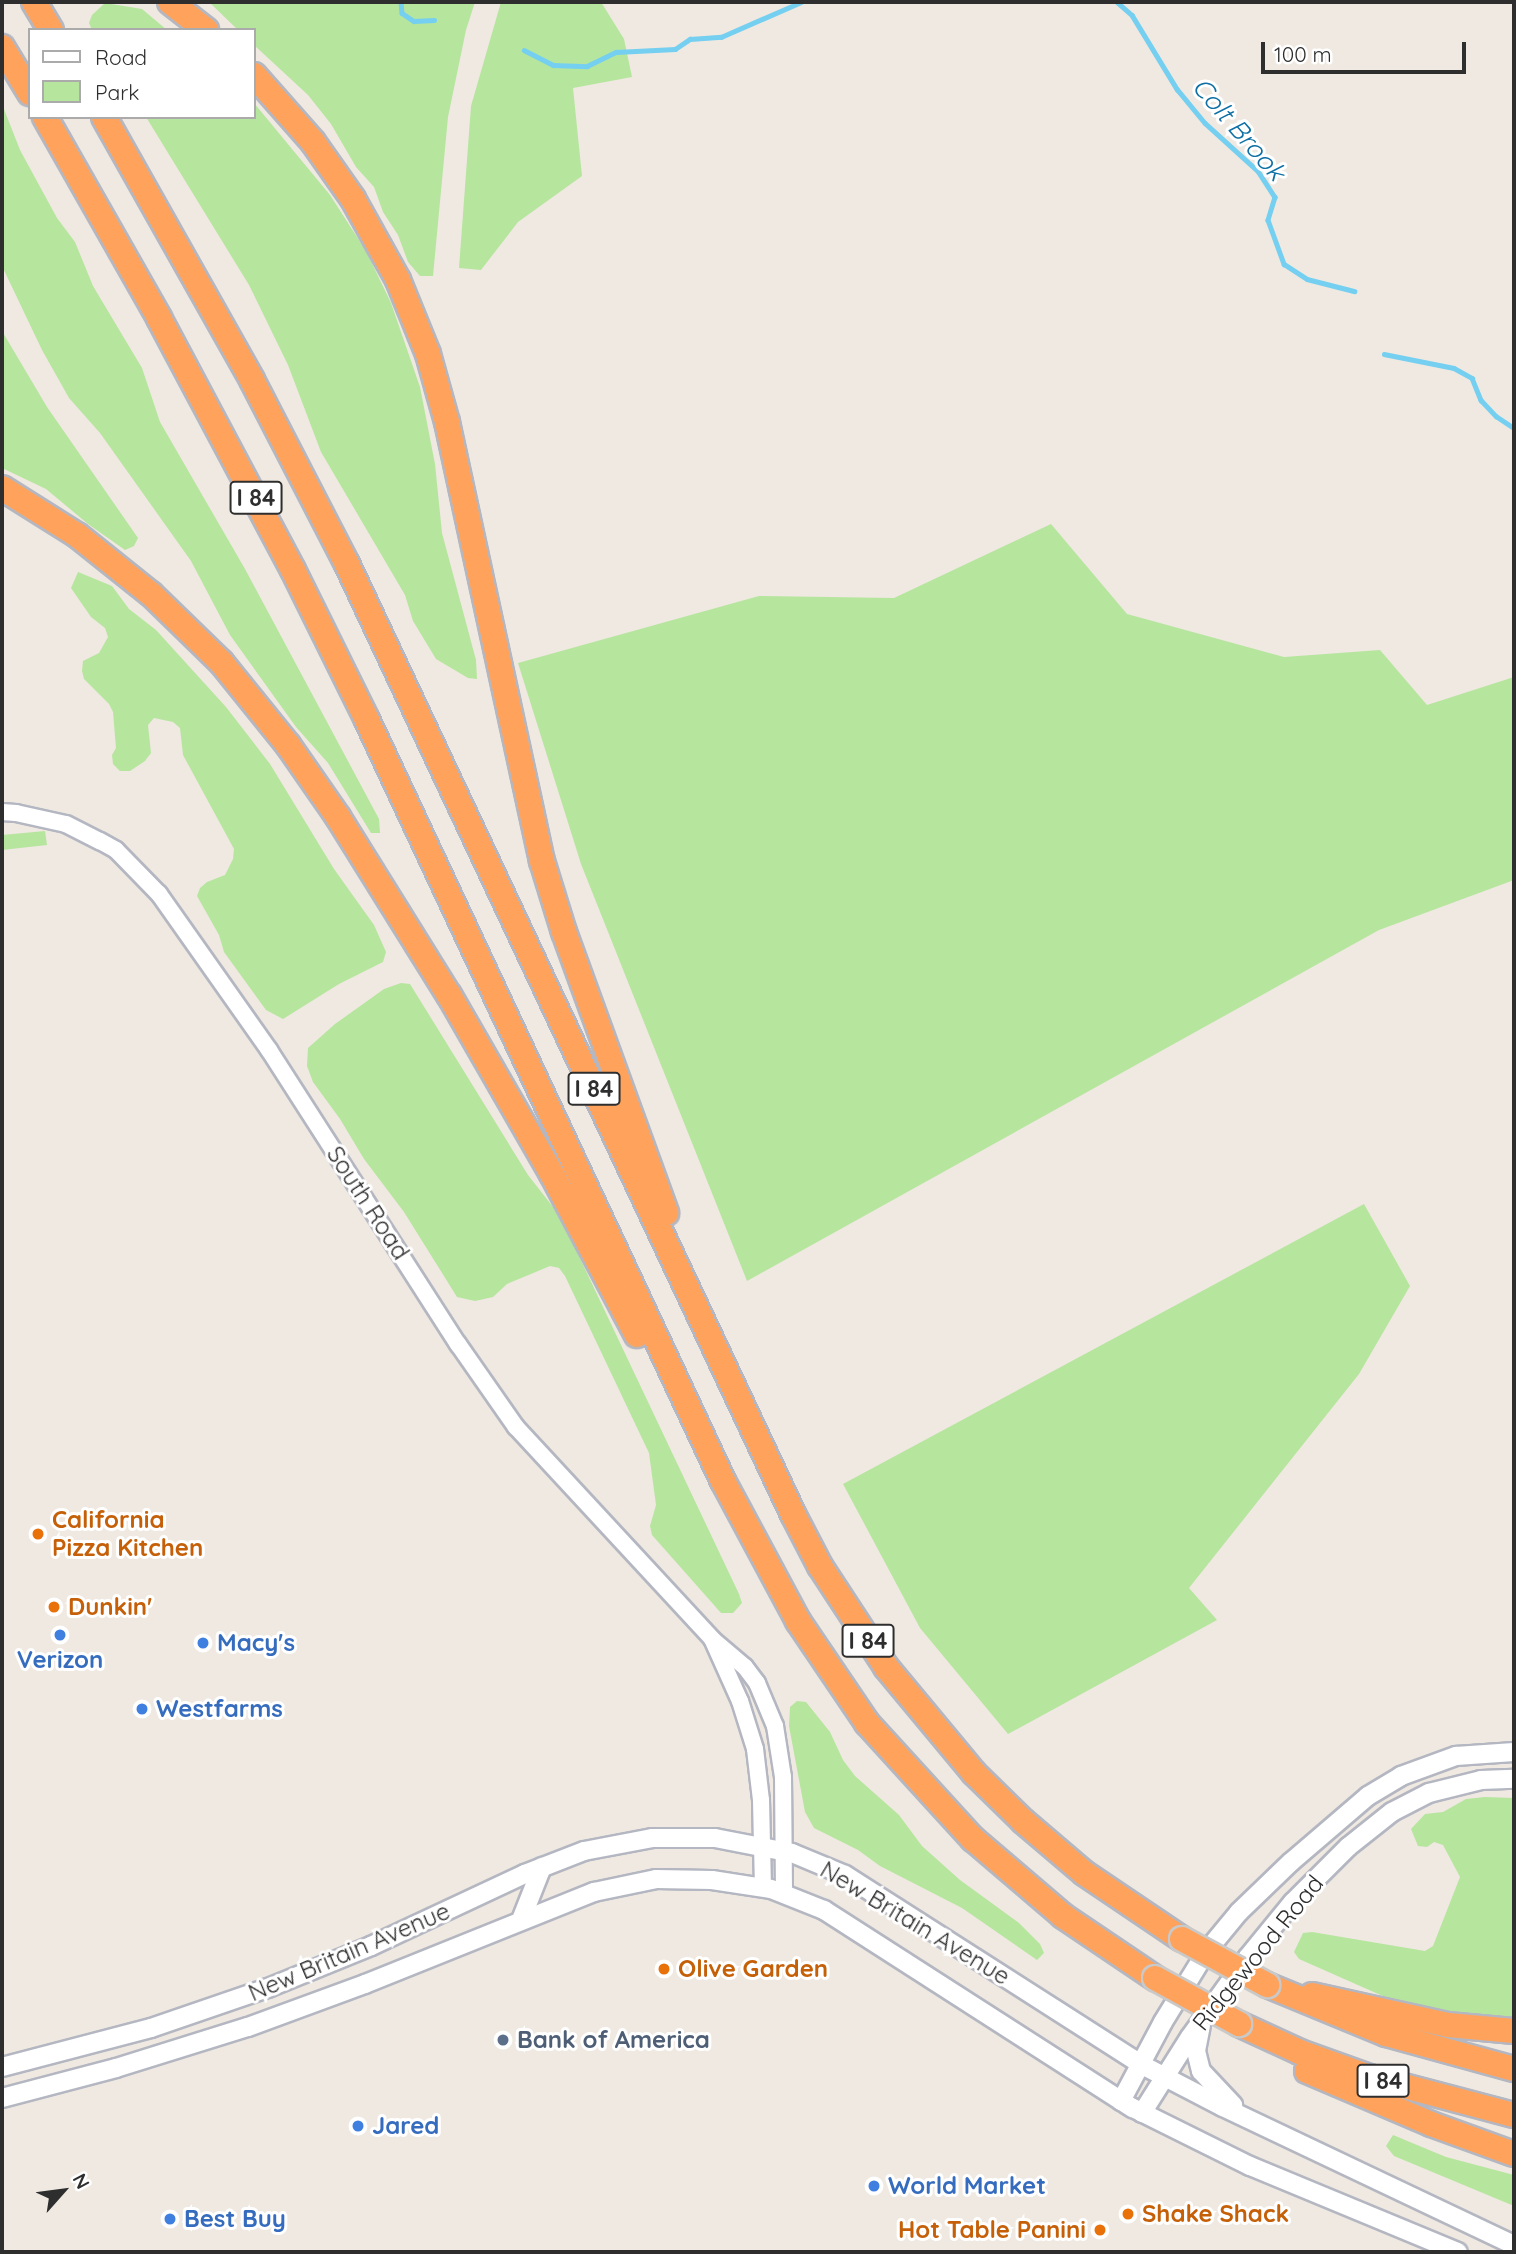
<!DOCTYPE html>
<style>
body{margin:0}
#map{position:relative;width:1516px;height:2254px;overflow:hidden;background:#efe9e1;font-family:Quicksand,sans-serif}
div>[style]{position:absolute}
[style*='--x']{left:calc(var(--x)*1px);top:calc(var(--y)*1px);width:calc(var(--w)*1px);rotate:calc(var(--a)*1deg)}
.green>*{inset:0;background:#b6e59e}
.stream>*{height:4.5px;margin:-2.25px;padding:0 2.25px;transform-origin:2.25px;border-radius:2.25px;background:#75cff0}
.roads{filter:drop-shadow(2px 0 #b4b7c1) drop-shadow(-2px 0 #b4b7c1) drop-shadow(0 2px #b4b7c1) drop-shadow(0 -2px #b4b7c1)}
.tertiary>*{height:16px;margin:-8px;padding:0 8px;transform-origin:8px;border-radius:8px;background:#fff}
.secondary>*{height:18px;margin:-9px;padding:0 9px;transform-origin:9px;border-radius:9px;background:#fff}
.motorway>*{height:24px;margin:-12px;padding:0 12px;transform-origin:12px;border-radius:12px;background:#ffa35c}
.bridges{filter:drop-shadow(2px 0 #c9c9c9) drop-shadow(-2px 0 #c9c9c9) drop-shadow(0 2px #c9c9c9) drop-shadow(0 -2px #c9c9c9)}
.motorway-bridge>*{height:24px;margin:-12px;padding:0 12px;transform-origin:12px;border-radius:12px;background:#ffa35c}
.dots>*{width:19px;height:19px;translate:-50% -50%;box-sizing:border-box;border:4px solid #fff;border-radius:50%}
span{translate:-50% -50%;white-space:nowrap;text-align:center;line-height:1.15;-webkit-text-stroke:6px #fff;paint-order:stroke}
.shield-label span{padding:2px 5px;background:#fff;border:2px solid;border-radius:5px;-webkit-text-stroke-width:0}
.shield-label{font-size:23px;color:#2e2e2e;font-weight:700}
.street-label{font-size:24px;color:#2e2e2e}
.food-label{font-size:24px;color:#c56008;font-weight:700}
.left{translate:0 -50%;text-align:left}
.right{translate:-100% -50%;text-align:right}
.shop-label{font-size:24px;color:#366cbe;font-weight:700}
.service-label{font-size:24px;color:#4e5e75;font-weight:700}
.water-label{font-size:26px;color:#0d6fa3;font-style:italic}
.frame{position:absolute;inset:0;border:4px solid #2e2e2e;pointer-events:none}
.legend{position:absolute;left:28px;top:28px;width:228px;height:91px;box-sizing:border-box;background:#fff;border:2px solid #ababab;margin:0;padding:9px 12px;list-style:none;font-size:21px;color:#2e2e2e}
.legend li{display:flex;align-items:center;gap:14px;height:35px}
.legend b{width:35px;border:2px solid #ababab}
.north{position:absolute;left:28px;top:2156px;width:70px;height:70px;-webkit-text-stroke:5px #fff;paint-order:stroke;rotate:62deg;font-size:19px;font-weight:700;line-height:28px;text-align:center;color:#2e2e2e}
.north::after{content:'';display:block;margin:auto;width:24px;height:32px;background:#2e2e2e;clip-path:polygon(50% 0,100% 100%,50% 72%,0 100%)}
.scale{position:absolute;left:1261px;top:42px;width:205px;height:32px;box-sizing:border-box;border:4px solid #2e2e2e;border-top:0;padding-left:9px;font-size:21px;line-height:24px;white-space:nowrap;color:#2e2e2e;-webkit-text-stroke:5px #fff;paint-order:stroke}
</style>
<div id="map">
<div class="green">
<i style="clip-path:polygon(209px 2px,475px 2px,466px 30px,448px 117px,433px 276px,420px 276px,408px 262px,398px 235px,383px 212px,374px 187px,356px 167px,331px 124px,308px 95px,254px 45px,254px 30px,238px 30px)"></i>
<i style="clip-path:polygon(501px 2px,601px 2px,624px 39px,632px 77px,573px 88px,582px 176px,518px 222px,481px 270px,459px 268px,471px 106px)"></i>
<i style="clip-path:polygon(105px 3px,142px 9px,167px 30px,92px 30px,89px 23px,92px 15px)"></i>
<i style="clip-path:polygon(254px 103px,330px 195px,366px 251px,391px 303px,420px 387px,435px 464px,442px 533px,476px 660px,477px 679px,468px 678px,436px 659px,413px 621px,405px 595px,321px 452px,288px 365px,249px 285px,146px 117px,254px 117px)"></i>
<i style="clip-path:polygon(2px 104px,20px 150px,57px 218px,75px 242px,93px 286px,142px 368px,160px 422px,245px 569px,379px 819px,380px 833px,371px 833px,328px 763px,296px 727px,230px 635px,191px 561px,100px 433px,69px 398px,42px 350px,2px 266px)"></i>
<i style="clip-path:polygon(2px 331px,47px 407px,138px 538px,134px 546px,125px 550px,88px 524px,46px 489px,2px 468px)"></i>
<i style="clip-path:polygon(1051px 524px,1127px 614px,1284px 657px,1380px 650px,1427px 705px,1514px 677px,1514px 880px,1379px 930px,747px 1281px,581px 864px,518px 663px,759px 596px,894px 598px)"></i>
<i style="clip-path:polygon(78px 572px,112px 586px,129px 609px,156px 630px,226px 707px,270px 764px,334px 869px,374px 925px,386px 952px,383px 962px,339px 984px,283px 1019px,266px 1010px,224px 952px,219px 935px,197px 896px,200px 888px,207px 882px,225px 875px,233px 859px,234px 849px,183px 755px,180px 728px,173px 722px,154px 718px,148px 725px,151px 753px,145px 761px,130px 771px,120px 771px,113px 764px,112px 755px,116px 748px,113px 712px,109px 704px,84px 679px,82px 671px,83px 661px,99px 653px,108px 637px,105px 628px,91px 617px,71px 588px)"></i>
<i style="clip-path:polygon(45px 831px,47px 845px,2px 850px,2px 835px)"></i>
<i style="clip-path:polygon(401px 983px,410px 984px,528px 1175px,553px 1207px,576px 1250px,739px 1594px,742px 1603px,733px 1613px,721px 1613px,652px 1535px,650px 1526px,656px 1505px,649px 1453px,565px 1276px,559px 1268px,550px 1266px,507px 1284px,493px 1297px,475px 1301px,457px 1297px,404px 1212px,364px 1159px,340px 1119px,313px 1082px,307px 1066px,308px 1048px,335px 1024px,384px 989px)"></i>
<i style="clip-path:polygon(1364px 1204px,1410px 1286px,1359px 1374px,1189px 1588px,1217px 1620px,1008px 1734px,920px 1628px,843px 1484px)"></i>
<i style="clip-path:polygon(797px 1701px,806px 1702px,830px 1732px,843px 1760px,855px 1776px,899px 1815px,922px 1846px,960px 1880px,1019px 1923px,1040px 1944px,1044px 1953px,1037px 1960px,962px 1908px,880px 1866px,858px 1850px,814px 1828px,805px 1812px,789px 1726px,790px 1707px)"></i>
<i style="clip-path:polygon(1485px 1797px,1514px 1798px,1514px 2018px,1486px 2019px,1455px 2014px,1394px 2001px,1299px 1959px,1294px 1952px,1303px 1933px,1312px 1932px,1425px 1951px,1433px 1946px,1460px 1877px,1443px 1845px,1434px 1842px,1427px 1847px,1418px 1846px,1411px 1829px,1425px 1814px,1443px 1812px,1466px 1799px)"></i>
<i style="clip-path:polygon(1393px 2135px,1446px 2157px,1514px 2175px,1514px 2206px,1394px 2156px,1386px 2146px)"></i>
</div>
<div class="stream">
<i style="--x:401;--y:2;--w:11;--a:85"></i>
<i style="--x:402;--y:13;--w:14;--a:34"></i>
<i style="--x:414;--y:21;--w:20;--a:-3"></i>
<i style="--x:1117;--y:2;--w:20;--a:41"></i>
<i style="--x:1132;--y:15;--w:87;--a:58.7"></i>
<i style="--x:1177;--y:89;--w:44;--a:50.5"></i>
<i style="--x:1205;--y:123;--w:72;--a:42.2"></i>
<i style="--x:1258;--y:171;--w:31;--a:57"></i>
<i style="--x:1275;--y:197;--w:24;--a:107"></i>
<i style="--x:1268;--y:220;--w:47;--a:70"></i>
<i style="--x:1284;--y:264;--w:27;--a:33"></i>
<i style="--x:1307;--y:279;--w:49;--a:14.3"></i>
<i style="--x:524;--y:50;--w:33;--a:27"></i>
<i style="--x:553;--y:65;--w:34;--a:2"></i>
<i style="--x:587;--y:66;--w:32;--a:-26"></i>
<i style="--x:616;--y:52;--w:59;--a:-2.9"></i>
<i style="--x:675;--y:49;--w:18;--a:-34"></i>
<i style="--x:690;--y:39;--w:31;--a:-4"></i>
<i style="--x:721;--y:37;--w:87;--a:-23.6"></i>
<i style="--x:1384;--y:354;--w:71;--a:11.3"></i>
<i style="--x:1454;--y:368;--w:21;--a:29"></i>
<i style="--x:1472;--y:378;--w:24;--a:68"></i>
<i style="--x:1481;--y:400;--w:22;--a:47"></i>
<i style="--x:1496;--y:416;--w:22;--a:34"></i>
</div>
<div class="roads">
<div class="tertiary">
<i style="--x:2;--y:812;--w:14;--a:4"></i>
<i style="--x:16;--y:813;--w:51;--a:12.4"></i>
<i style="--x:66;--y:824;--w:38;--a:27"></i>
<i style="--x:100;--y:841;--w:18;--a:29"></i>
<i style="--x:116;--y:850;--w:62;--a:45.7"></i>
<i style="--x:159;--y:894;--w:191;--a:54.8"></i>
<i style="--x:269;--y:1050;--w:350;--a:57.3"></i>
<i style="--x:458;--y:1344;--w:101;--a:55.1"></i>
<i style="--x:516;--y:1427;--w:289;--a:47.2"></i>
<i style="--x:712;--y:1639;--w:43;--a:40.3"></i>
<i style="--x:745;--y:1667;--w:20;--a:53"></i>
<i style="--x:757;--y:1683;--w:47;--a:67.3"></i>
<i style="--x:775;--y:1726;--w:52;--a:81.1"></i>
<i style="--x:783;--y:1777;--w:116;--a:89.5"></i>
<i style="--x:713;--y:1641;--w:66;--a:65.8"></i>
<i style="--x:740;--y:1701;--w:50;--a:72.6"></i>
<i style="--x:755;--y:1749;--w:51;--a:83.3"></i>
<i style="--x:761;--y:1800;--w:87;--a:88.7"></i>
</div>
<div class="secondary">
<i style="--x:521;--y:1920;--w:57;--a:-68.4"></i>
<i style="--x:1201;--y:2025;--w:26;--a:101"></i>
<i style="--x:1196;--y:2051;--w:21;--a:76"></i>
<i style="--x:1201;--y:2071;--w:47;--a:46.7"></i>
<i style="--x:2;--y:2067;--w:154;--a:-14.7"></i>
<i style="--x:151;--y:2028;--w:124;--a:-18.9"></i>
<i style="--x:268;--y:1988;--w:111;--a:-22.2"></i>
<i style="--x:371;--y:1946;--w:170;--a:-25.1"></i>
<i style="--x:525;--y:1874;--w:63;--a:-21.3"></i>
<i style="--x:584;--y:1851;--w:69;--a:-10.8"></i>
<i style="--x:652;--y:1838;--w:63;--a:0"></i>
<i style="--x:715;--y:1838;--w:78;--a:11"></i>
<i style="--x:792;--y:1853;--w:57;--a:22.5"></i>
<i style="--x:845;--y:1875;--w:350;--a:32.6"></i>
<i style="--x:1140;--y:2064;--w:93;--a:27.4"></i>
<i style="--x:1223;--y:2107;--w:322;--a:25.4"></i>
<i style="--x:2;--y:2098;--w:118;--a:-14.7"></i>
<i style="--x:116;--y:2068;--w:138;--a:-17.3"></i>
<i style="--x:248;--y:2027;--w:125;--a:-20.2"></i>
<i style="--x:365;--y:1984;--w:247;--a:-21.9"></i>
<i style="--x:594;--y:1892;--w:63;--a:-11.8"></i>
<i style="--x:656;--y:1879;--w:56;--a:1"></i>
<i style="--x:712;--y:1880;--w:60;--a:8.7"></i>
<i style="--x:771;--y:1889;--w:57;--a:21.6"></i>
<i style="--x:824;--y:1910;--w:367;--a:32.7"></i>
<i style="--x:1133;--y:2108;--w:131;--a:26.4"></i>
<i style="--x:1250;--y:2166;--w:225;--a:22.5"></i>
<i style="--x:1121;--y:2101;--w:89;--a:-62"></i>
<i style="--x:1163;--y:2022;--w:82;--a:-58.4"></i>
<i style="--x:1206;--y:1952;--w:52;--a:-50.5"></i>
<i style="--x:1239;--y:1912;--w:72;--a:-43.9"></i>
<i style="--x:1291;--y:1862;--w:101;--a:-40.6"></i>
<i style="--x:1368;--y:1796;--w:39;--a:-31"></i>
<i style="--x:1401;--y:1776;--w:59;--a:-20"></i>
<i style="--x:1456;--y:1756;--w:58;--a:-3.9"></i>
<i style="--x:1142;--y:2113;--w:90;--a:-57.7"></i>
<i style="--x:1190;--y:2037;--w:99;--a:-54.1"></i>
<i style="--x:1248;--y:1957;--w:71;--a:-50.7"></i>
<i style="--x:1293;--y:1902;--w:78;--a:-45"></i>
<i style="--x:1348;--y:1847;--w:56;--a:-38.5"></i>
<i style="--x:1392;--y:1812;--w:42;--a:-27.2"></i>
<i style="--x:1429;--y:1793;--w:54;--a:-14"></i>
<i style="--x:1481;--y:1780;--w:33;--a:-2"></i>
</div>
<div class="motorway">
<i style="--x:34;--y:2;--w:33;--a:59"></i>
<i style="--x:170;--y:2;--w:46;--a:37.9"></i>
<i style="--x:2;--y:47;--w:54;--a:58.7"></i>
<i style="--x:254;--y:75;--w:89;--a:48.6"></i>
<i style="--x:313;--y:142;--w:70;--a:54.9"></i>
<i style="--x:353;--y:199;--w:93;--a:60.9"></i>
<i style="--x:398;--y:280;--w:80;--a:67.9"></i>
<i style="--x:428;--y:354;--w:71;--a:74.4"></i>
<i style="--x:447;--y:422;--w:449;--a:77.8"></i>
<i style="--x:542;--y:861;--w:74;--a:72.8"></i>
<i style="--x:564;--y:932;--w:299;--a:70"></i>
<i style="--x:45;--y:117;--w:231;--a:60.4"></i>
<i style="--x:159;--y:318;--w:285;--a:62"></i>
<i style="--x:293;--y:570;--w:167;--a:63.7"></i>
<i style="--x:367;--y:720;--w:840;--a:64.93"></i>
<i style="--x:723;--y:1481;--w:159;--a:61.8"></i>
<i style="--x:798;--y:1621;--w:123;--a:55.9"></i>
<i style="--x:867;--y:1723;--w:157;--a:47.6"></i>
<i style="--x:973;--y:1839;--w:118;--a:40.5"></i>
<i style="--x:1063;--y:1916;--w:111;--a:34"></i>
<i style="--x:104;--y:117;--w:302;--a:60.6"></i>
<i style="--x:252;--y:380;--w:207;--a:62.7"></i>
<i style="--x:347;--y:564;--w:1049;--a:64.85"></i>
<i style="--x:793;--y:1514;--w:59;--a:62.6"></i>
<i style="--x:820;--y:1566;--w:121;--a:56.8"></i>
<i style="--x:886;--y:1667;--w:138;--a:50.3"></i>
<i style="--x:974;--y:1773;--w:69;--a:44.4"></i>
<i style="--x:1023;--y:1821;--w:80;--a:40.4"></i>
<i style="--x:1084;--y:1873;--w:118;--a:34"></i>
<i style="--x:2;--y:488;--w:89;--a:32.1"></i>
<i style="--x:77;--y:535;--w:95;--a:38.6"></i>
<i style="--x:151;--y:594;--w:98;--a:44.2"></i>
<i style="--x:221;--y:662;--w:107;--a:51.1"></i>
<i style="--x:288;--y:745;--w:88;--a:55.2"></i>
<i style="--x:338;--y:817;--w:210;--a:58.1"></i>
<i style="--x:449;--y:995;--w:207;--a:60.1"></i>
<i style="--x:552;--y:1174;--w:182;--a:62.2"></i>
<i style="--x:1267;--y:1985;--w:129;--a:22.4"></i>
<i style="--x:1386;--y:2034;--w:133;--a:15.3"></i>
<i style="--x:1312;--y:1995;--w:139;--a:12.4"></i>
<i style="--x:1448;--y:2025;--w:66;--a:5.2"></i>
<i style="--x:1239;--y:2024;--w:67;--a:24.7"></i>
<i style="--x:1300;--y:2052;--w:74;--a:19.7"></i>
<i style="--x:1370;--y:2077;--w:149;--a:14.8"></i>
<i style="--x:1307;--y:2071;--w:135;--a:23.1"></i>
<i style="--x:1431;--y:2124;--w:88;--a:19.9"></i>
</div>
</div>
<div class="bridges">
<div class="motorway-bridge">
<i style="--x:1182;--y:1939;--w:97;--a:28.4"></i>
<i style="--x:1155;--y:1978;--w:96;--a:28.7"></i>
</div>
</div>
<div class="dots">
<i style="left:38px;top:1534px;background:#e8710a"></i>
<i style="left:54px;top:1607px;background:#e8710a"></i>
<i style="left:60px;top:1635px;background:#3f7fe0"></i>
<i style="left:203px;top:1643px;background:#3f7fe0"></i>
<i style="left:142px;top:1709px;background:#3f7fe0"></i>
<i style="left:664px;top:1969px;background:#e8710a"></i>
<i style="left:503px;top:2040px;background:#5c6f8a"></i>
<i style="left:358px;top:2126px;background:#3f7fe0"></i>
<i style="left:874px;top:2186px;background:#3f7fe0"></i>
<i style="left:1128px;top:2214px;background:#e8710a"></i>
<i style="left:170px;top:2219px;background:#3f7fe0"></i>
<i style="left:1100px;top:2230px;background:#e8710a"></i>
</div>
<div class="shield-label">
<span style="left:256px;top:498px">I 84</span>
<span style="left:594px;top:1089px">I 84</span>
<span style="left:868px;top:1641px">I 84</span>
<span style="left:1383px;top:2081px">I 84</span>
</div>
<div class="street-label">
<span style="left:368px;top:1203px;rotate:57deg">South Road</span>
<span style="left:915px;top:1923px;rotate:31deg">New Britain Avenue</span>
<span style="left:349px;top:1952px;rotate:-23deg">New Britain Avenue</span>
<span style="left:1258px;top:1953px;rotate:-51deg">Ridgewood Road</span>
</div>
<div class="food-label">
<span class="left" style="left:52px;top:1534px">California<br>Pizza Kitchen</span>
<span class="left" style="left:68px;top:1607px">Dunkin'</span>
<span class="left" style="left:678px;top:1969px">Olive Garden</span>
<span class="left" style="left:1142px;top:2214px">Shake Shack</span>
<span class="right" style="left:1086px;top:2230px">Hot Table Panini</span>
</div>
<div class="shop-label">
<span class="left" style="left:217px;top:1643px">Macy's</span>
<span style="left:60px;top:1660px">Verizon</span>
<span class="left" style="left:156px;top:1709px">Westfarms</span>
<span class="left" style="left:372px;top:2126px">Jared</span>
<span class="left" style="left:888px;top:2186px">World Market</span>
<span class="left" style="left:184px;top:2219px">Best Buy</span>
</div>
<div class="service-label">
<span class="left" style="left:517px;top:2040px">Bank of America</span>
</div>
<div class="water-label">
<span style="left:1239px;top:129px;rotate:49deg">Colt Brook</span>
</div>
<div class="frame"></div>
<ul class="legend">
<li><b style="height:9px;background:#fff"></b>Road</li>
<li><b style="height:19px;background:#b6e59e"></b>Park</li>
</ul>
<div class="north">N</div>
<div class="scale">100 m</div>
</div>
